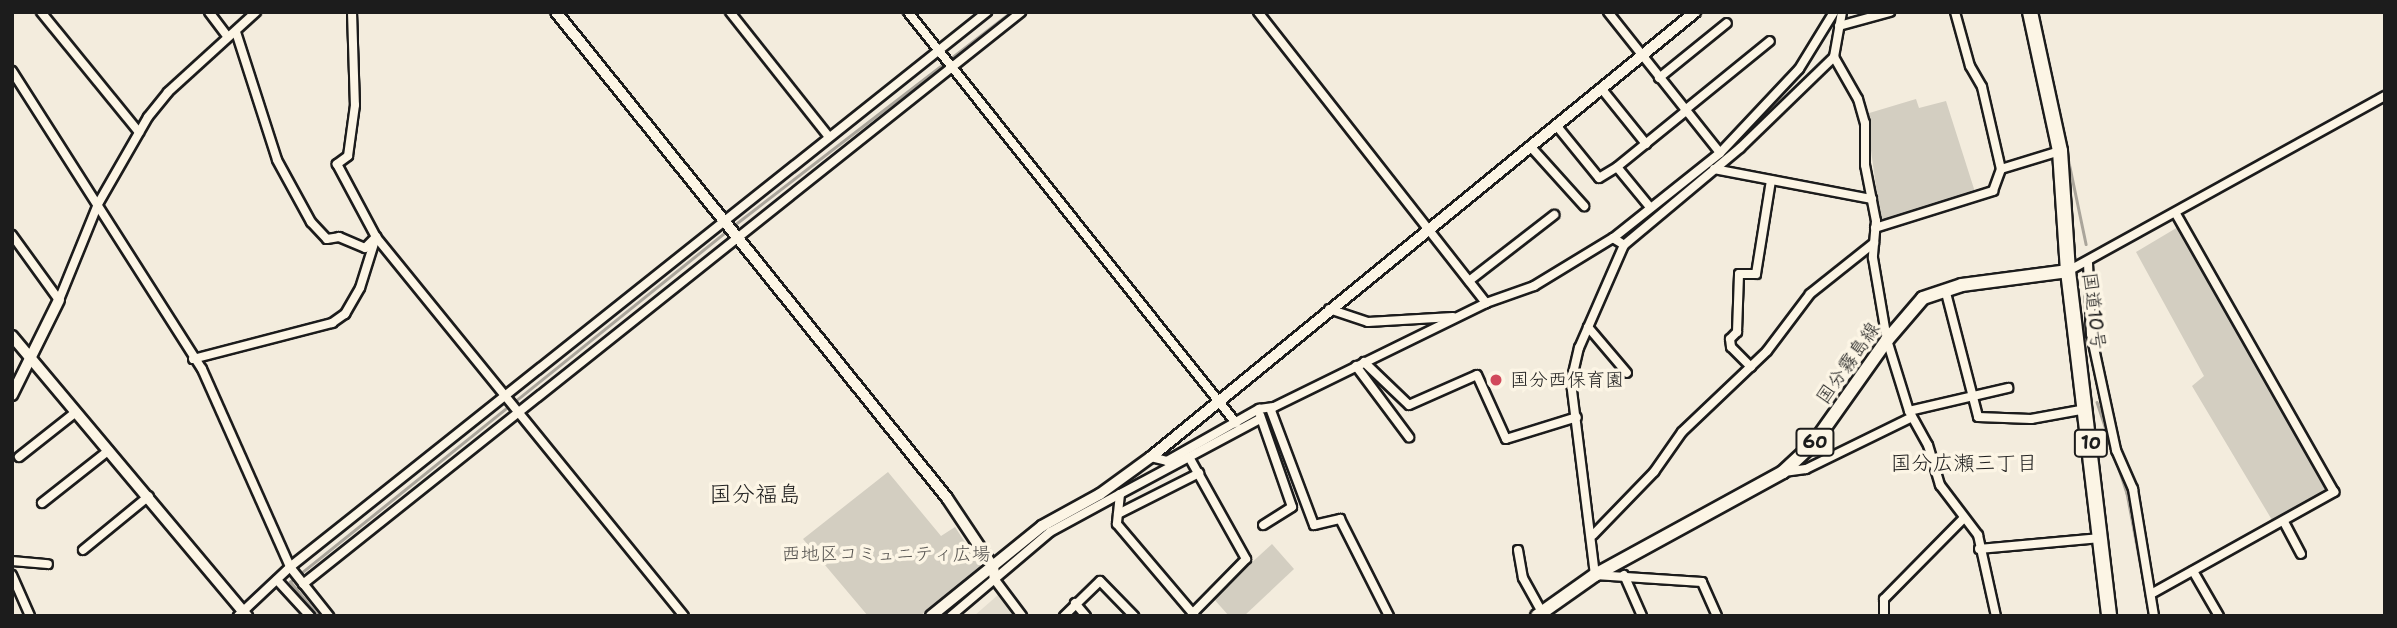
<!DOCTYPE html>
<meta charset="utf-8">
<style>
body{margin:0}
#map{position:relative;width:2397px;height:628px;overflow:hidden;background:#f3ecdd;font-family:"Shantell Sans","Klee One",sans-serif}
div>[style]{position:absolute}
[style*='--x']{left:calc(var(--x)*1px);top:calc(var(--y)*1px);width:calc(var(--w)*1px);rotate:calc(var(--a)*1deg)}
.built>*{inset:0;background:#e3ddcf}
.green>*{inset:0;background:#d3cec1}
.stream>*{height:2.5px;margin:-1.25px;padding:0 1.25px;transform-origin:1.25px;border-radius:1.25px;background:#aaa59b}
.roads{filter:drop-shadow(2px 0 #1c1c1c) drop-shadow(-2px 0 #1c1c1c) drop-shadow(0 2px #1c1c1c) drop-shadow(0 -2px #1c1c1c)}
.minor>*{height:8px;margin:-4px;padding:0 4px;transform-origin:4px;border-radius:4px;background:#fcf5e5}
.tertiary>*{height:10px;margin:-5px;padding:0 5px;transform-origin:5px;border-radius:5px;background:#fcf5e5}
.primary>*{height:12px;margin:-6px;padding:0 6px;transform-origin:6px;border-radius:6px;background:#fcf5e5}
.trunk>*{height:14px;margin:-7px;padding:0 7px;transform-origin:7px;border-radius:7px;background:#fcf5e5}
.dots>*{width:19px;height:19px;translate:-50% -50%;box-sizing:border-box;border:4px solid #fcf5e5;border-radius:50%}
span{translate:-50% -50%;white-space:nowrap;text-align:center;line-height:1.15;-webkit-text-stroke:7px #fcf5e5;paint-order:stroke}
.shield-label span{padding:2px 5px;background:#fcf5e5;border:2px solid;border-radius:5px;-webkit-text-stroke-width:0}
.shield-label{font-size:18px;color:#1c1c1c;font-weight:700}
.street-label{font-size:19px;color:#1c1c1c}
.poi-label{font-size:19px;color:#1c1c1c}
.left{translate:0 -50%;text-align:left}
.park-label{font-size:19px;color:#53514e}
.neighbourhood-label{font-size:21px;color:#1c1c1c}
.quarter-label{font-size:23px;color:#1c1c1c}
.frame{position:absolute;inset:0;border:14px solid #1c1c1c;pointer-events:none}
</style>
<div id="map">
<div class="built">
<i style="clip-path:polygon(999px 594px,1016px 616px,974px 616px)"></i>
</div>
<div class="green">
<i style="clip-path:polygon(1916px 99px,1919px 108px,1946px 101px,1975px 192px,1881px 223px,1866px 114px)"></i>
<i style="clip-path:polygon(2178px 227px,2327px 493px,2272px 520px,2192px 386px,2204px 376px,2136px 252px)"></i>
<i style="clip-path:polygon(888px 472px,941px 536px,955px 527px,982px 568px,920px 616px,868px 616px,803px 539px)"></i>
<i style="clip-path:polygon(1272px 544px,1294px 569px,1244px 616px,1229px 616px,1213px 598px)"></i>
</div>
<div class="stream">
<i style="--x:2038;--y:12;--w:39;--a:80"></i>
<i style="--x:2057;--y:105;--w:142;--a:78.2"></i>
<i style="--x:733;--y:226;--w:351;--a:-37.6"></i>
<i style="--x:2097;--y:402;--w:96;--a:71.8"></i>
<i style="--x:2127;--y:493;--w:118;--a:79.3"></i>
<i style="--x:318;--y:616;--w:44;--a:-129.5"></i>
<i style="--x:290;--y:582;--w:562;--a:-38.79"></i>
</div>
<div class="roads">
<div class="minor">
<i style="--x:41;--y:12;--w:155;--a:50.8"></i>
<i style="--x:209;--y:12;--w:31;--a:53"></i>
<i style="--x:352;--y:12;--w:93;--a:88.2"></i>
<i style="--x:355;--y:105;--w:51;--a:97.8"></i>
<i style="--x:348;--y:156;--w:14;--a:144"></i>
<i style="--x:337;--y:164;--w:83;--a:61.9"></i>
<i style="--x:376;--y:237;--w:488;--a:50.9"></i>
<i style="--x:730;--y:12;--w:159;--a:51.6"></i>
<i style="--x:908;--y:12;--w:526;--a:51.41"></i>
<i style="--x:1258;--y:12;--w:370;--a:51.9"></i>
<i style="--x:1608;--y:12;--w:180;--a:51.5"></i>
<i style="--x:1720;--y:153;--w:137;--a:141.5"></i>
<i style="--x:1842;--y:12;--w:46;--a:100.1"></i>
<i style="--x:1834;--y:57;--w:48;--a:60.3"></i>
<i style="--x:1858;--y:99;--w:25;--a:74"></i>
<i style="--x:1865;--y:123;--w:42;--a:90"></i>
<i style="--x:1865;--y:165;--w:57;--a:78.9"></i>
<i style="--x:1876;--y:221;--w:37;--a:95"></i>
<i style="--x:1873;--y:258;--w:83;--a:80.3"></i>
<i style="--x:1887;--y:340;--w:74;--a:72.8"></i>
<i style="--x:1909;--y:411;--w:39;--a:61"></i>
<i style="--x:1928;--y:445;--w:42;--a:73.3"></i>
<i style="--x:1940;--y:485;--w:63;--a:52.8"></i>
<i style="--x:1978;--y:535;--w:83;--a:77.5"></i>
<i style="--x:1955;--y:12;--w:56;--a:74.5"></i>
<i style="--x:1970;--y:66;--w:24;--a:60"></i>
<i style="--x:1982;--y:87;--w:84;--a:77"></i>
<i style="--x:2001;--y:169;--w:62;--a:-17"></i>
<i style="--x:1839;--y:26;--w:53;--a:-15.4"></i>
<i style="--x:236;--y:32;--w:134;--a:72.2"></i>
<i style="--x:277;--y:160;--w:71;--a:61.3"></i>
<i style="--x:311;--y:222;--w:23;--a:47"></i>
<i style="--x:327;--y:239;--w:12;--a:-9"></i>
<i style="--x:339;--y:237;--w:28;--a:23"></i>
<i style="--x:365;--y:248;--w:16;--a:-45"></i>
<i style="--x:12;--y:71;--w:353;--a:57.5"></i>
<i style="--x:202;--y:369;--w:217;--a:66"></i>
<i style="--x:290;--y:567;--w:63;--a:51.5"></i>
<i style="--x:1659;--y:78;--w:87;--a:-39"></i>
<i style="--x:1601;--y:88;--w:72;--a:51.2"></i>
<i style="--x:1685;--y:110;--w:109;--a:-39.1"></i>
<i style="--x:1556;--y:125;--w:68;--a:50.9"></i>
<i style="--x:1599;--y:178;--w:21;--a:-31"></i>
<i style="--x:1530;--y:146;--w:81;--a:48"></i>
<i style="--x:1720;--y:153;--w:115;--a:-46.8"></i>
<i style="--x:1799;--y:69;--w:67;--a:-58.4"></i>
<i style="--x:1714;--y:169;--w:161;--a:10.8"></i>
<i style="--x:1649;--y:206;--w:50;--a:-129.4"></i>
<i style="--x:1617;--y:167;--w:89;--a:-39.1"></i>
<i style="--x:1875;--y:228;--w:124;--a:-17.4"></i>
<i style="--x:1993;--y:191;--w:23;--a:-70"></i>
<i style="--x:12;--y:235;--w:80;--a:54.1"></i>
<i style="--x:59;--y:300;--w:104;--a:-67.9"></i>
<i style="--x:98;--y:204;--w:100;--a:-60.1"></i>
<i style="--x:148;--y:117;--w:32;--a:-51"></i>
<i style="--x:168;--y:92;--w:119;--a:-42.3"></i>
<i style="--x:2088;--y:263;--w:71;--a:87.6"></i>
<i style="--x:2091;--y:334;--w:119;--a:77.8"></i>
<i style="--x:2116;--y:450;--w:43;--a:66.4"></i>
<i style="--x:2133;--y:489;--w:129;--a:80.6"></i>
<i style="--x:2068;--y:271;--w:362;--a:-28.9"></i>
<i style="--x:1469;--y:281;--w:108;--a:-37.8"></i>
<i style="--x:1945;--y:289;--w:132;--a:75.5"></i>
<i style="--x:1978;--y:417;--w:53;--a:2.2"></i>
<i style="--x:2031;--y:419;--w:56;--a:-10.3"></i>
<i style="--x:1329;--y:309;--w:41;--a:18.4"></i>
<i style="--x:1368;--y:322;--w:85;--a:-3.4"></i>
<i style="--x:1588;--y:327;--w:60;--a:49.7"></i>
<i style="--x:193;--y:359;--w:144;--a:-14.5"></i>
<i style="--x:332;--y:323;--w:16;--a:-35"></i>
<i style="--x:345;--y:314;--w:30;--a:-60"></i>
<i style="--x:360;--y:288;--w:50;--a:-72.6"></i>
<i style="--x:1364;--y:362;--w:62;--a:43.7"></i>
<i style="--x:1409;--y:405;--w:74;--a:-23.8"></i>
<i style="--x:1477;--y:375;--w:70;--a:65.6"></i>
<i style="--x:1506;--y:439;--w:74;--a:-17.2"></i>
<i style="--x:1356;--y:366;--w:89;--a:53.3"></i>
<i style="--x:1751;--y:367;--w:28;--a:-135"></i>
<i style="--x:1731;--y:347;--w:8;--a:-97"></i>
<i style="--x:1730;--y:339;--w:10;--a:-45"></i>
<i style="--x:1737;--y:332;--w:58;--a:-88"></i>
<i style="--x:1739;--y:274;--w:17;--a:0"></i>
<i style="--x:1756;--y:274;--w:95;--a:-80.9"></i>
<i style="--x:1270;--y:408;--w:125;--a:69.4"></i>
<i style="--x:1314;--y:525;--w:27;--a:-13"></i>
<i style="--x:1340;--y:519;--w:109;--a:63.2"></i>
<i style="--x:1909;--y:411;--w:102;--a:-13.1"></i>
<i style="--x:1260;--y:415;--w:97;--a:70.8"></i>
<i style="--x:1292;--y:507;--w:34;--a:148"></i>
<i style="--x:19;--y:457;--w:73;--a:-38.3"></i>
<i style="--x:1151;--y:457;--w:16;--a:14"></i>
<i style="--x:1167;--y:461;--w:106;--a:-29.5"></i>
<i style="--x:1259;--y:409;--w:15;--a:-8"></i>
<i style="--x:1274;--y:407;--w:236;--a:-26.1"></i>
<i style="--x:1486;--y:303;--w:51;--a:-19.5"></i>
<i style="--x:1534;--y:286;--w:92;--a:-31.3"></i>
<i style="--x:1613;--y:238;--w:13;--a:32"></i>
<i style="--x:1189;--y:457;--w:117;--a:60.8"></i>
<i style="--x:1246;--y:559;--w:76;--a:134.5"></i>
<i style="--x:1784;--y:472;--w:22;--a:-8"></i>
<i style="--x:1806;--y:469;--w:118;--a:-26.1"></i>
<i style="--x:1120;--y:494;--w:159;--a:-28.2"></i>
<i style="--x:42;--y:503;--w:85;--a:-38.3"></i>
<i style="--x:1118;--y:514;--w:91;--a:-26.8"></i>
<i style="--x:2284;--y:522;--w:36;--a:62"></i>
<i style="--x:1593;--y:535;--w:88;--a:-45.9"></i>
<i style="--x:1654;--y:472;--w:49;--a:-55"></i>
<i style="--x:1682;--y:432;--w:117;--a:-43.6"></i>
<i style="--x:1767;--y:351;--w:71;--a:-53"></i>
<i style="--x:1810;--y:294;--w:82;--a:-38.6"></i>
<i style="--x:1979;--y:549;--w:122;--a:-5.2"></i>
<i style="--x:83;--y:550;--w:85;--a:-39.3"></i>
<i style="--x:1518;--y:550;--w:28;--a:80"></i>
<i style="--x:1523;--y:578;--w:39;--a:61"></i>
<i style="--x:12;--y:561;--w:36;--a:5"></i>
<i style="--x:2193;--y:571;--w:52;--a:60"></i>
<i style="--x:12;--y:575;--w:45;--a:66.3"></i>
<i style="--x:1624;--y:575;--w:45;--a:66.3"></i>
<i style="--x:277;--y:580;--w:49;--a:47.5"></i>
<i style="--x:995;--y:580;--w:45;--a:53.1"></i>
<i style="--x:303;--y:584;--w:918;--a:-38.54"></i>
<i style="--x:2151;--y:594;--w:210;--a:-29.1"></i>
<i style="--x:2334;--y:492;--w:320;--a:-119.6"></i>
<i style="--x:1075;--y:603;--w:17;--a:50"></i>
<i style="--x:238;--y:616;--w:71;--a:-43.3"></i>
<i style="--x:290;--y:567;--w:891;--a:-38.53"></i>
<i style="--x:951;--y:616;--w:130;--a:-40.3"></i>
<i style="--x:1050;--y:532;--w:80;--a:-28.5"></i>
<i style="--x:1120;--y:494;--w:30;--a:96"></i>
<i style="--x:1117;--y:524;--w:121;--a:49.7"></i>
<i style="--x:1064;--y:616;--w:50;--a:-44.2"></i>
<i style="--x:1100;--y:581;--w:49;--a:45.8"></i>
<i style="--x:1717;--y:616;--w:37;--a:-114"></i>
<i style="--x:1702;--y:582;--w:107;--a:-176.3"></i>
<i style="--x:1595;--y:575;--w:194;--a:-97.1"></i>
<i style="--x:1571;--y:382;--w:35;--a:-77"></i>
<i style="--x:1579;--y:348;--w:112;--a:-66.4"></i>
<i style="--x:1624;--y:245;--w:151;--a:-39.9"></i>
<i style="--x:1740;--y:148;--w:131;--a:-44.1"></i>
<i style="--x:1884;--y:616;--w:17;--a:-90"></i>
<i style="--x:1884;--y:599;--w:114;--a:-45.4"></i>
</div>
<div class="tertiary">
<i style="--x:556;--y:12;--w:624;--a:51.18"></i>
<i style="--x:947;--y:498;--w:83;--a:56.3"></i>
<i style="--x:993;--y:567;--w:13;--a:81"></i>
<i style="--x:12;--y:336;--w:366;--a:50"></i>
<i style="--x:12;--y:395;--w:106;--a:-63.7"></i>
<i style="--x:931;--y:616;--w:143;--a:-39"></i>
<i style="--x:1042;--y:526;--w:66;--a:-28.9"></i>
<i style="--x:1100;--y:494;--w:63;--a:-36"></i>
<i style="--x:1151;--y:457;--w:703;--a:-39.28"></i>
</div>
<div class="primary">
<i style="--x:1537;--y:616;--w:71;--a:-35.3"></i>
<i style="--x:1595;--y:575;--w:214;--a:-28.7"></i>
<i style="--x:1783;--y:472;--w:42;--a:-43.1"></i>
<i style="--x:1814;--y:443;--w:126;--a:-54.7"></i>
<i style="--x:1887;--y:340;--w:55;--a:-49.4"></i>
<i style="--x:1923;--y:298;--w:41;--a:-18.4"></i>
<i style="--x:1962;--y:285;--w:107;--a:-7.5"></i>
</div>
<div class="trunk">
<i style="--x:2030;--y:12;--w:142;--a:77.8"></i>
<i style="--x:2060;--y:151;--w:120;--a:86.2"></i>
<i style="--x:2068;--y:271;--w:347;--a:83.2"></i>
</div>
</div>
<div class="dots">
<i style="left:1496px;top:380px;background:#d1495b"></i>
</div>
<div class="shield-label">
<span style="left:1815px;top:442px">60</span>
<span style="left:2091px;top:443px">10</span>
</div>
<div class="street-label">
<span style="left:2094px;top:311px;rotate:83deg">国道10号</span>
<span style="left:1848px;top:363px;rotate:-55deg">国分霧島線</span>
</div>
<div class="poi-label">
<span class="left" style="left:1510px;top:380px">国分西保育園</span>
</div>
<div class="park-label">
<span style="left:886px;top:554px">西地区コミュニティ広場</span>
</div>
<div class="neighbourhood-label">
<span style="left:1964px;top:463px">国分広瀬三丁目</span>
</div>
<div class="quarter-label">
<span style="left:755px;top:494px">国分福島</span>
</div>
<div class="frame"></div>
</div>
